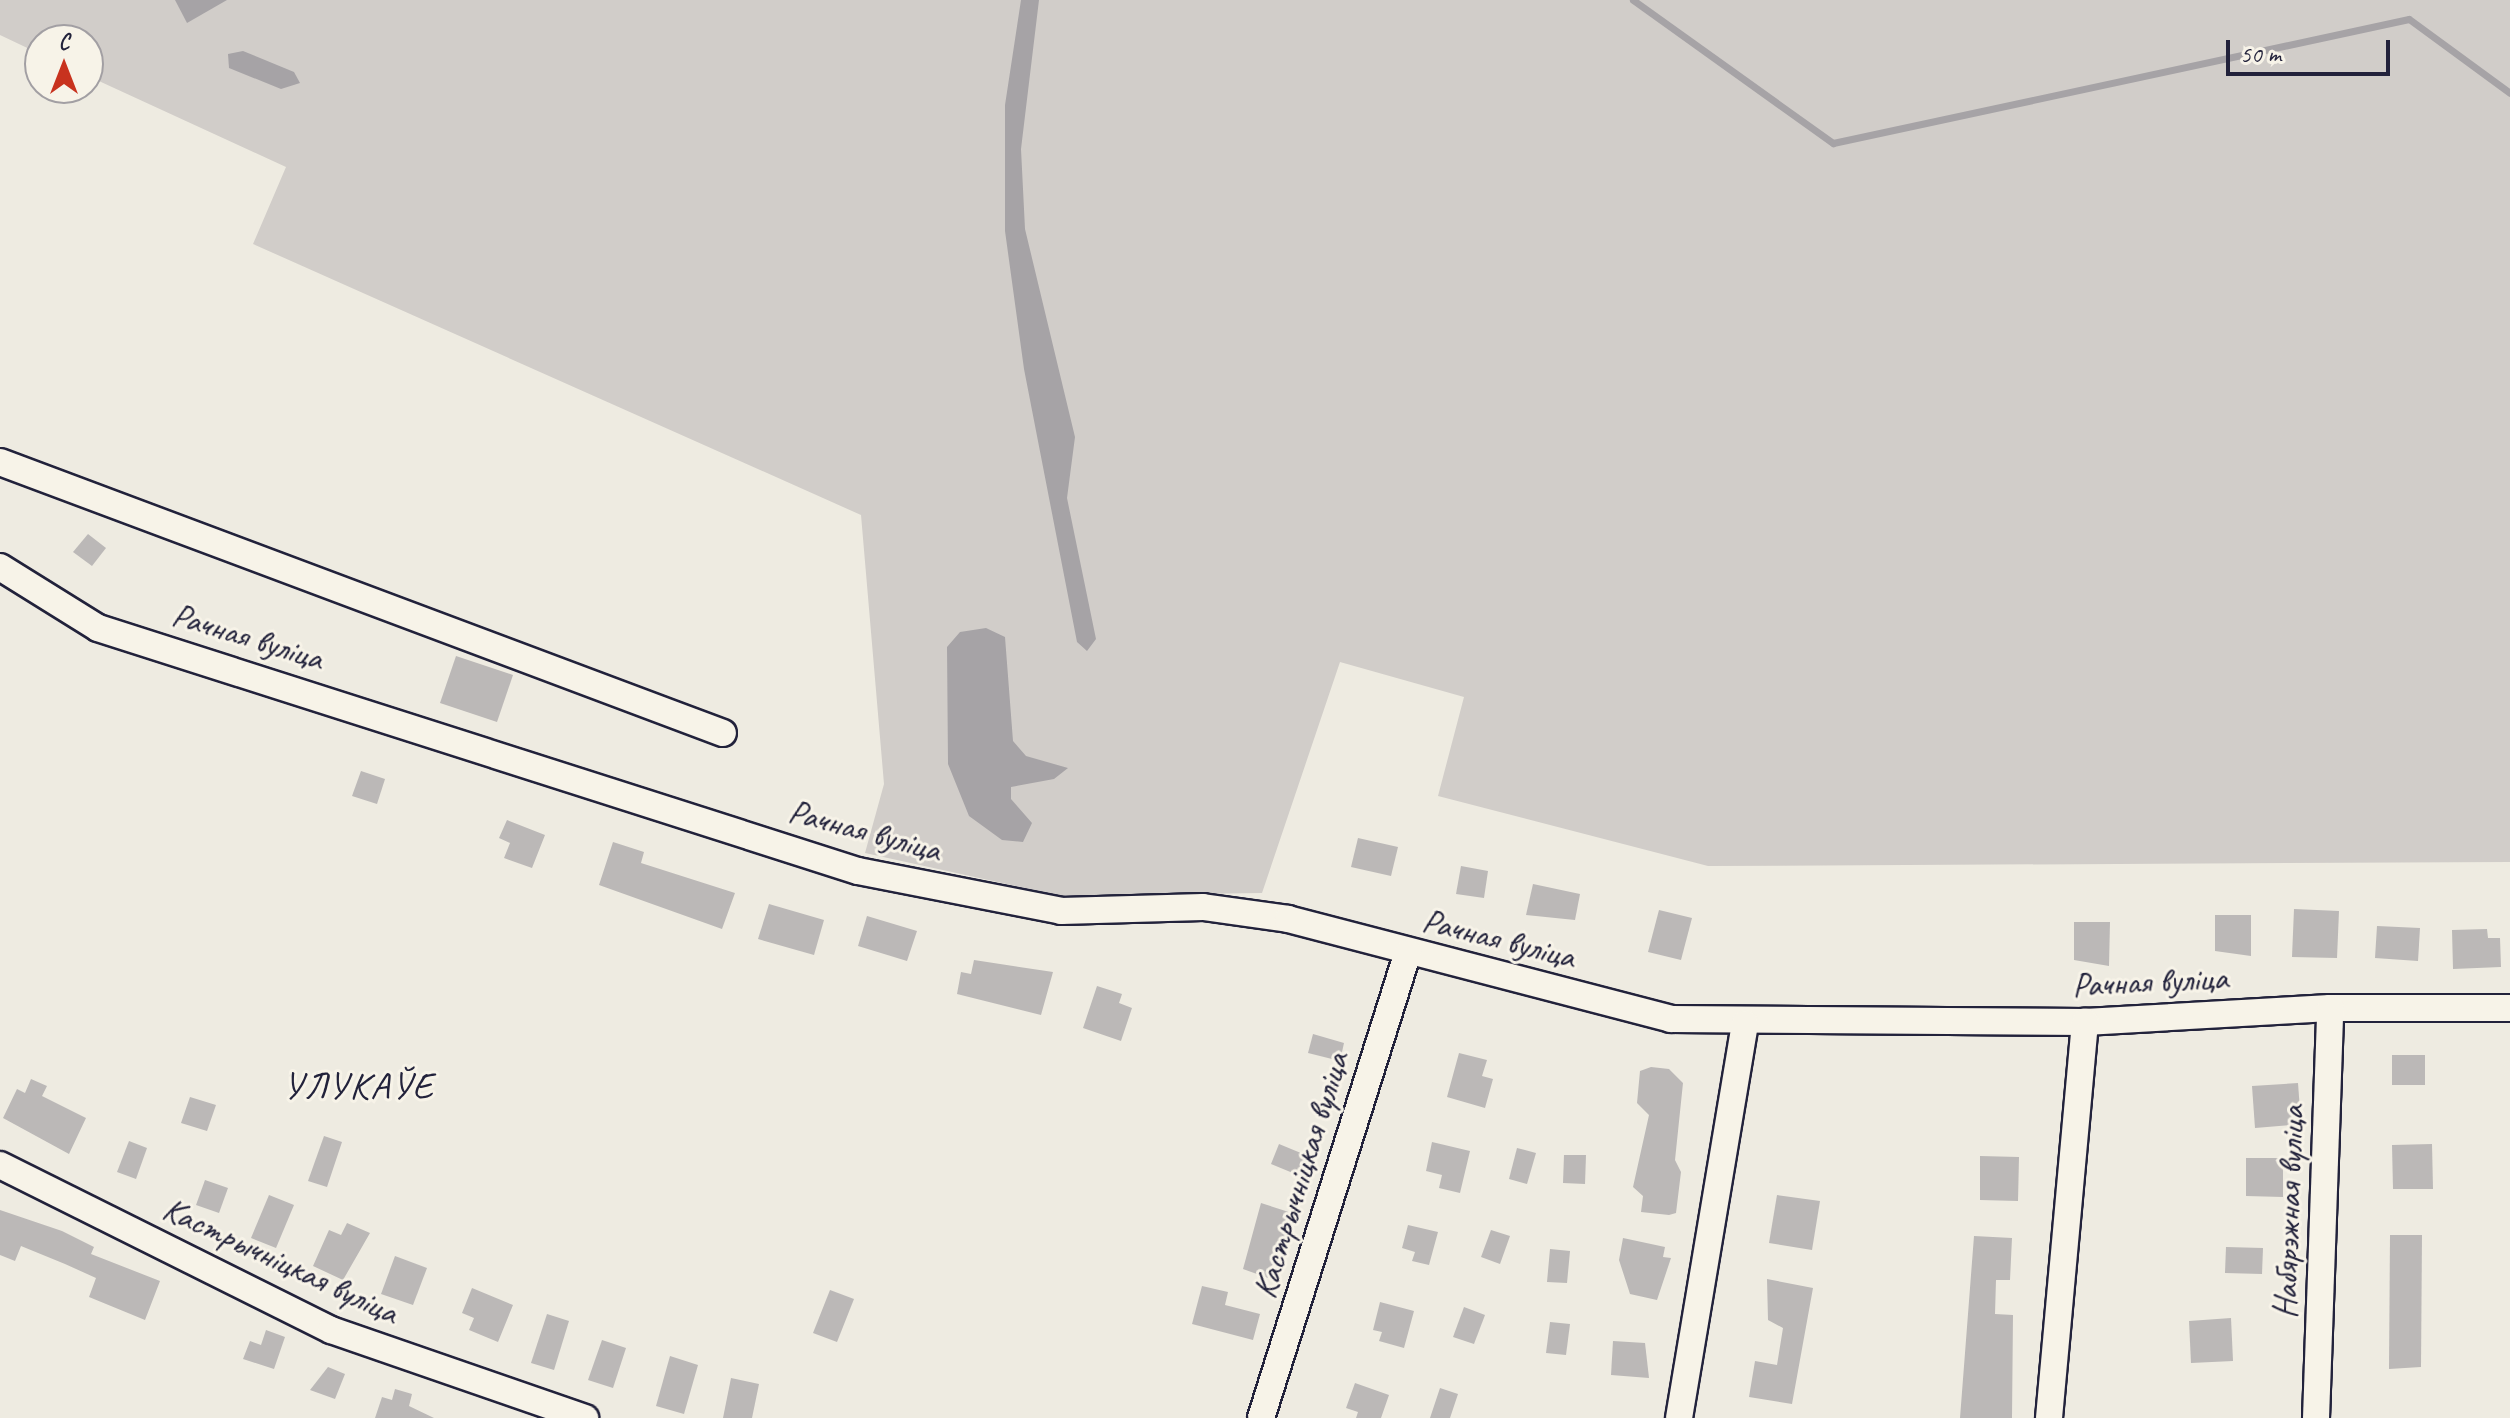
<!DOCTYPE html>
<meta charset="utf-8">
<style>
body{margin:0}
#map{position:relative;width:2510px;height:1418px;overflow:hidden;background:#eeebe1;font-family:Caveat,sans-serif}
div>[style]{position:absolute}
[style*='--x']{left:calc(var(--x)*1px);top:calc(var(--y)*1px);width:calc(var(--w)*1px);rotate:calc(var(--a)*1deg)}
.green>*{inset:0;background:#d1cdc9}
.water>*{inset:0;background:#a6a3a6}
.stream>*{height:7px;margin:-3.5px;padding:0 3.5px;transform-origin:3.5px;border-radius:3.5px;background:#a6a3a6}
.building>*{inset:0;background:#bbb8b7}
.roads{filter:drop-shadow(2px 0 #22223b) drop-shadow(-2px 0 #22223b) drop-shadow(0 2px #22223b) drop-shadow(0 -2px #22223b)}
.minor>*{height:26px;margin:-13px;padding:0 13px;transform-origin:13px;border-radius:13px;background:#f7f3e8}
span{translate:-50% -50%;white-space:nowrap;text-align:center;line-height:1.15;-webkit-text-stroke:6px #f7f3e8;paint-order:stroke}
.street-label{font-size:34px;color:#22223b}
.quarter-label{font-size:38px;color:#22223b;letter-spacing:2px}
.north{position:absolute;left:24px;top:24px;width:80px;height:80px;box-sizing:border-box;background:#f7f3e8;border:2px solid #a29fa3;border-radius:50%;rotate:0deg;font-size:22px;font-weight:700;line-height:32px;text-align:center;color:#22223b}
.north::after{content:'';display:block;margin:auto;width:28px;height:36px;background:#c8321e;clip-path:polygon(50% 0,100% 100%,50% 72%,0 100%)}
.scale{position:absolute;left:2226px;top:40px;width:164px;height:36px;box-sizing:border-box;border:4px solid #22223b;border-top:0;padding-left:10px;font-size:24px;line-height:28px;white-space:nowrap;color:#22223b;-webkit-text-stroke:6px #f7f3e8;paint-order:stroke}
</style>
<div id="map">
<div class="green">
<i style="clip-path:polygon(0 0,2510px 0,2510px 862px,1708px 866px,1438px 796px,1464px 697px,1340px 662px,1262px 893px,1062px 896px,865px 853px,884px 784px,861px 515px,253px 244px,286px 167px,88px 76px,88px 40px,40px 40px,40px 54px,0 35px)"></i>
</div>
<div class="water">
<i style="clip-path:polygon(175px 0,227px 0,187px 23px)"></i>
<i style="clip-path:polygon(1021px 0,1039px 0,1021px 149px,1025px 229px,1075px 437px,1067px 498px,1096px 639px,1087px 651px,1077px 642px,1024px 369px,1005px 231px,1005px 105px)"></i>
<i style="clip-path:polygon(243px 51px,294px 72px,300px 83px,281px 89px,229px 68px,228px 54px)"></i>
<i style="clip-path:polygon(986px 628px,1005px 637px,1013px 741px,1026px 756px,1068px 768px,1054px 779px,1011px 787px,1011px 799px,1032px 823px,1023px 842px,1002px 840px,969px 816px,948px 764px,947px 647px,960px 632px)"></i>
</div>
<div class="stream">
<i style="--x:1633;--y:0;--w:246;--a:35.6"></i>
<i style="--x:1833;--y:143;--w:589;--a:-12.15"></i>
<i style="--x:2409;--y:19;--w:125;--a:36.2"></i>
</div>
<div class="building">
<i style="clip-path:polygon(88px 534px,106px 548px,92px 566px,73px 552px)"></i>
<i style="clip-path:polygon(456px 656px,513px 675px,497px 722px,440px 703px)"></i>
<i style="clip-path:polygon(361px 771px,385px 779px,377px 804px,352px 796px)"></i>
<i style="clip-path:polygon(507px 820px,545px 835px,532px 868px,504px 858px,510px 843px,499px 838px)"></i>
<i style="clip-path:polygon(1358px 838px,1398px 847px,1391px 876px,1351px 867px)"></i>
<i style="clip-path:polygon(613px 842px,644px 852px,641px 863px,735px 893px,722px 929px,599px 885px)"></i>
<i style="clip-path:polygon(1461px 866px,1488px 871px,1484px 898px,1456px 894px)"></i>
<i style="clip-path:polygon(1533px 884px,1580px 894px,1575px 920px,1526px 915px)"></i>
<i style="clip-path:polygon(769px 904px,824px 920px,814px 955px,758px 939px)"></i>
<i style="clip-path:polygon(2294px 909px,2339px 911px,2337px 958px,2292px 957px)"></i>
<i style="clip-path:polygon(1659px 910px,1692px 918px,1681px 960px,1648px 952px)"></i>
<i style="clip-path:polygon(2215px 915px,2251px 915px,2251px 956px,2215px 951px)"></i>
<i style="clip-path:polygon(867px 916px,917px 931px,907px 961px,858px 946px)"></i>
<i style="clip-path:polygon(2074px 922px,2110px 922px,2109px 966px,2074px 960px)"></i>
<i style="clip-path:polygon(2377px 926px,2420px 928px,2418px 961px,2375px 958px)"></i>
<i style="clip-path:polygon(2487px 929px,2488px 938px,2500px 938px,2501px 967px,2453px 969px,2452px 930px)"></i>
<i style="clip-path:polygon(974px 960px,1053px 972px,1041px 1015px,957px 994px,961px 972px,971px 974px)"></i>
<i style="clip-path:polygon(1097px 986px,1122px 994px,1119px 1003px,1132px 1008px,1121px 1041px,1083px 1028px)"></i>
<i style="clip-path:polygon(1313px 1034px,1344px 1043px,1340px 1061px,1308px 1053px)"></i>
<i style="clip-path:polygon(1459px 1053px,1487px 1060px,1482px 1076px,1493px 1079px,1485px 1108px,1447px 1097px)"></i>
<i style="clip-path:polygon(2392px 1055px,2425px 1055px,2425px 1085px,2392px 1085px)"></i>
<i style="clip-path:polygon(1651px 1067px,1669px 1069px,1683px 1083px,1675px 1160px,1681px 1172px,1676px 1213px,1669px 1215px,1641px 1212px,1643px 1196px,1633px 1187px,1649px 1115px,1637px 1103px,1640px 1071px)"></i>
<i style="clip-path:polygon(31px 1079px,47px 1086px,42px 1096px,86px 1118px,69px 1154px,3px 1118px,17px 1089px,25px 1093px)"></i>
<i style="clip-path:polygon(2298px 1083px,2301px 1124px,2255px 1128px,2252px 1086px)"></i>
<i style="clip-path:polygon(190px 1097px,216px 1105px,207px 1131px,181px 1123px)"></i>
<i style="clip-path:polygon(324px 1136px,342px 1142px,327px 1187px,308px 1181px)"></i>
<i style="clip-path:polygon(129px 1141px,147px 1148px,136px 1179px,117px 1172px)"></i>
<i style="clip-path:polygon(1432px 1142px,1470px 1151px,1460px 1193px,1439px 1188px,1442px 1175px,1426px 1171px)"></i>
<i style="clip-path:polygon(1279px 1144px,1313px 1158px,1305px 1178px,1271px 1164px)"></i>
<i style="clip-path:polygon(2432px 1144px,2433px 1189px,2393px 1189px,2392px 1145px)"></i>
<i style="clip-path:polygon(1517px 1148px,1536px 1153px,1527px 1184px,1509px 1179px)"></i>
<i style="clip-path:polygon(1564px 1155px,1586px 1155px,1585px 1184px,1563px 1183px)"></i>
<i style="clip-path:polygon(1980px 1156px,2019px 1157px,2018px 1201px,1980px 1200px)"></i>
<i style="clip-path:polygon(2246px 1158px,2283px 1158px,2283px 1197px,2246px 1196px)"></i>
<i style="clip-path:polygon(205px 1180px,228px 1188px,219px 1213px,196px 1205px)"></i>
<i style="clip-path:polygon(269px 1195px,294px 1205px,276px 1248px,251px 1238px)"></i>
<i style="clip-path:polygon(1777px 1195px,1820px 1201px,1812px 1250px,1769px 1243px)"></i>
<i style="clip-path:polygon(1261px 1203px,1295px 1214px,1268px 1278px,1243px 1269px)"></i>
<i style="clip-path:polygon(0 1210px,62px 1231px,94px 1247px,91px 1254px,160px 1281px,145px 1320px,89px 1297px,96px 1278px,65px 1264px,21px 1246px,15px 1261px,0 1255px)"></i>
<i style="clip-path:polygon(347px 1223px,370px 1233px,343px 1280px,313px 1266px,329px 1230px,341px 1235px)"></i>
<i style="clip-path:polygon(1408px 1225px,1438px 1232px,1429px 1265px,1412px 1261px,1415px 1252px,1402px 1248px)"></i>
<i style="clip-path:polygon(1491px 1230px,1510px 1236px,1500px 1264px,1481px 1257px)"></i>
<i style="clip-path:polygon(2390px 1235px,2422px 1235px,2421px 1367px,2389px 1369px)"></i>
<i style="clip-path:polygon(1974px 1236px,2012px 1238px,2010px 1280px,1996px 1280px,1995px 1314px,2013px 1315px,2012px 1418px,1960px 1418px)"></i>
<i style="clip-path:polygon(1623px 1238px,1665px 1247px,1663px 1257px,1671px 1258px,1657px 1300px,1630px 1294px,1619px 1260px)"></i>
<i style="clip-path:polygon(2226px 1247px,2263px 1248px,2262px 1274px,2225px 1273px)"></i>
<i style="clip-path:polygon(1550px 1249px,1570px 1251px,1567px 1283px,1547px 1282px)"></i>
<i style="clip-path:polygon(395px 1256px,427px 1268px,413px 1305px,381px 1294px)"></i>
<i style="clip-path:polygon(1767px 1279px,1813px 1288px,1792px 1404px,1749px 1397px,1755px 1361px,1777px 1365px,1783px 1328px,1768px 1320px)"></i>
<i style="clip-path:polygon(1202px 1286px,1228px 1292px,1225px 1305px,1260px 1314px,1253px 1340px,1192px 1324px)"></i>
<i style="clip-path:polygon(472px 1288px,513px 1305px,498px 1342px,469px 1330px,474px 1318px,462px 1313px)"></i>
<i style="clip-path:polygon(830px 1290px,854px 1299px,837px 1342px,813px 1333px)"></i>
<i style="clip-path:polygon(1380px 1302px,1414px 1311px,1404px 1348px,1379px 1341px,1382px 1332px,1373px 1330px)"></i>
<i style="clip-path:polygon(1464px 1307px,1485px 1315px,1474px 1344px,1453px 1337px)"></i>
<i style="clip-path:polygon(547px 1314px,569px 1321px,554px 1370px,531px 1363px)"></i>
<i style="clip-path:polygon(2231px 1318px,2233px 1361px,2191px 1363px,2189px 1321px)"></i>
<i style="clip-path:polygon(1550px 1322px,1570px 1324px,1566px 1355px,1546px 1353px)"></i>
<i style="clip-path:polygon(266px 1330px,285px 1337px,274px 1369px,243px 1359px,250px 1341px,261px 1345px)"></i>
<i style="clip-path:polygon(602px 1340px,626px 1348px,613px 1388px,588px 1380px)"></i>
<i style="clip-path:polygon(1613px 1341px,1645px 1343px,1649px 1378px,1611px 1375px)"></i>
<i style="clip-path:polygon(670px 1356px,698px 1365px,684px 1414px,656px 1406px)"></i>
<i style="clip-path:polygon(328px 1367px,345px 1374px,335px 1399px,310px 1390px)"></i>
<i style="clip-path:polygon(731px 1378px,759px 1384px,752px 1418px,723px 1418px)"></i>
<i style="clip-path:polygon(1355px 1383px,1389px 1395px,1381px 1418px,1356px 1418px,1358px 1412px,1346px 1408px)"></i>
<i style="clip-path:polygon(1440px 1388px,1458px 1394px,1450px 1418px,1430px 1418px)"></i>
<i style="clip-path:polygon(395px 1389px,412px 1394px,409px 1406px,434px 1418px,375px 1418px,382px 1397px,392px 1400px)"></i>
</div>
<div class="roads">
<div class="minor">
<i style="--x:0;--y:462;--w:772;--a:20.55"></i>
<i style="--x:0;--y:567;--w:115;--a:31.9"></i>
<i style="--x:98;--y:628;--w:798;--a:17.73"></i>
<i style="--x:858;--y:871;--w:207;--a:11.1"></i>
<i style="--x:1061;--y:911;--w:142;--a:-1.6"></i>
<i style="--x:1203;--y:907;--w:86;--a:8"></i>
<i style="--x:1288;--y:919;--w:396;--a:14.6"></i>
<i style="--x:1671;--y:1019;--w:414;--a:0.4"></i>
<i style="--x:2085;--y:1022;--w:245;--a:-3.3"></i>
<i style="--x:2330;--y:1008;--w:180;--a:0"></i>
<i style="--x:0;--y:1165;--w:370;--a:26.5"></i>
<i style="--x:331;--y:1330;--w:269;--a:19.1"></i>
<i style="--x:1261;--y:1418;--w:488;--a:-72.5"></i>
<i style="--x:1679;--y:1418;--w:400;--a:-80.5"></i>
<i style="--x:2049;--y:1418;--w:398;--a:-84.8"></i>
<i style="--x:2316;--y:1418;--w:410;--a:-88"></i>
</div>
</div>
<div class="street-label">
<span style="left:248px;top:636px;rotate:17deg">Рачная вуліца</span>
<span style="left:865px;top:830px;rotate:15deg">Рачная вуліца</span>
<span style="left:1499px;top:938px;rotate:14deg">Рачная вуліца</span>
<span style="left:2150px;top:981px;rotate:-3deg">Рачная вуліца</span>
<span style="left:1300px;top:1175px;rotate:-73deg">Кастрычніцкая вуліца</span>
<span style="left:2288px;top:1212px;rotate:-88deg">Набярэжная вуліца</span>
<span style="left:281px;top:1260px;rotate:25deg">Кастрычніцкая вуліца</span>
</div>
<div class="quarter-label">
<span style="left:359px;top:1086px">УЛУКАЎЕ</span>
</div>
<div class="north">С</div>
<div class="scale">50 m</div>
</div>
